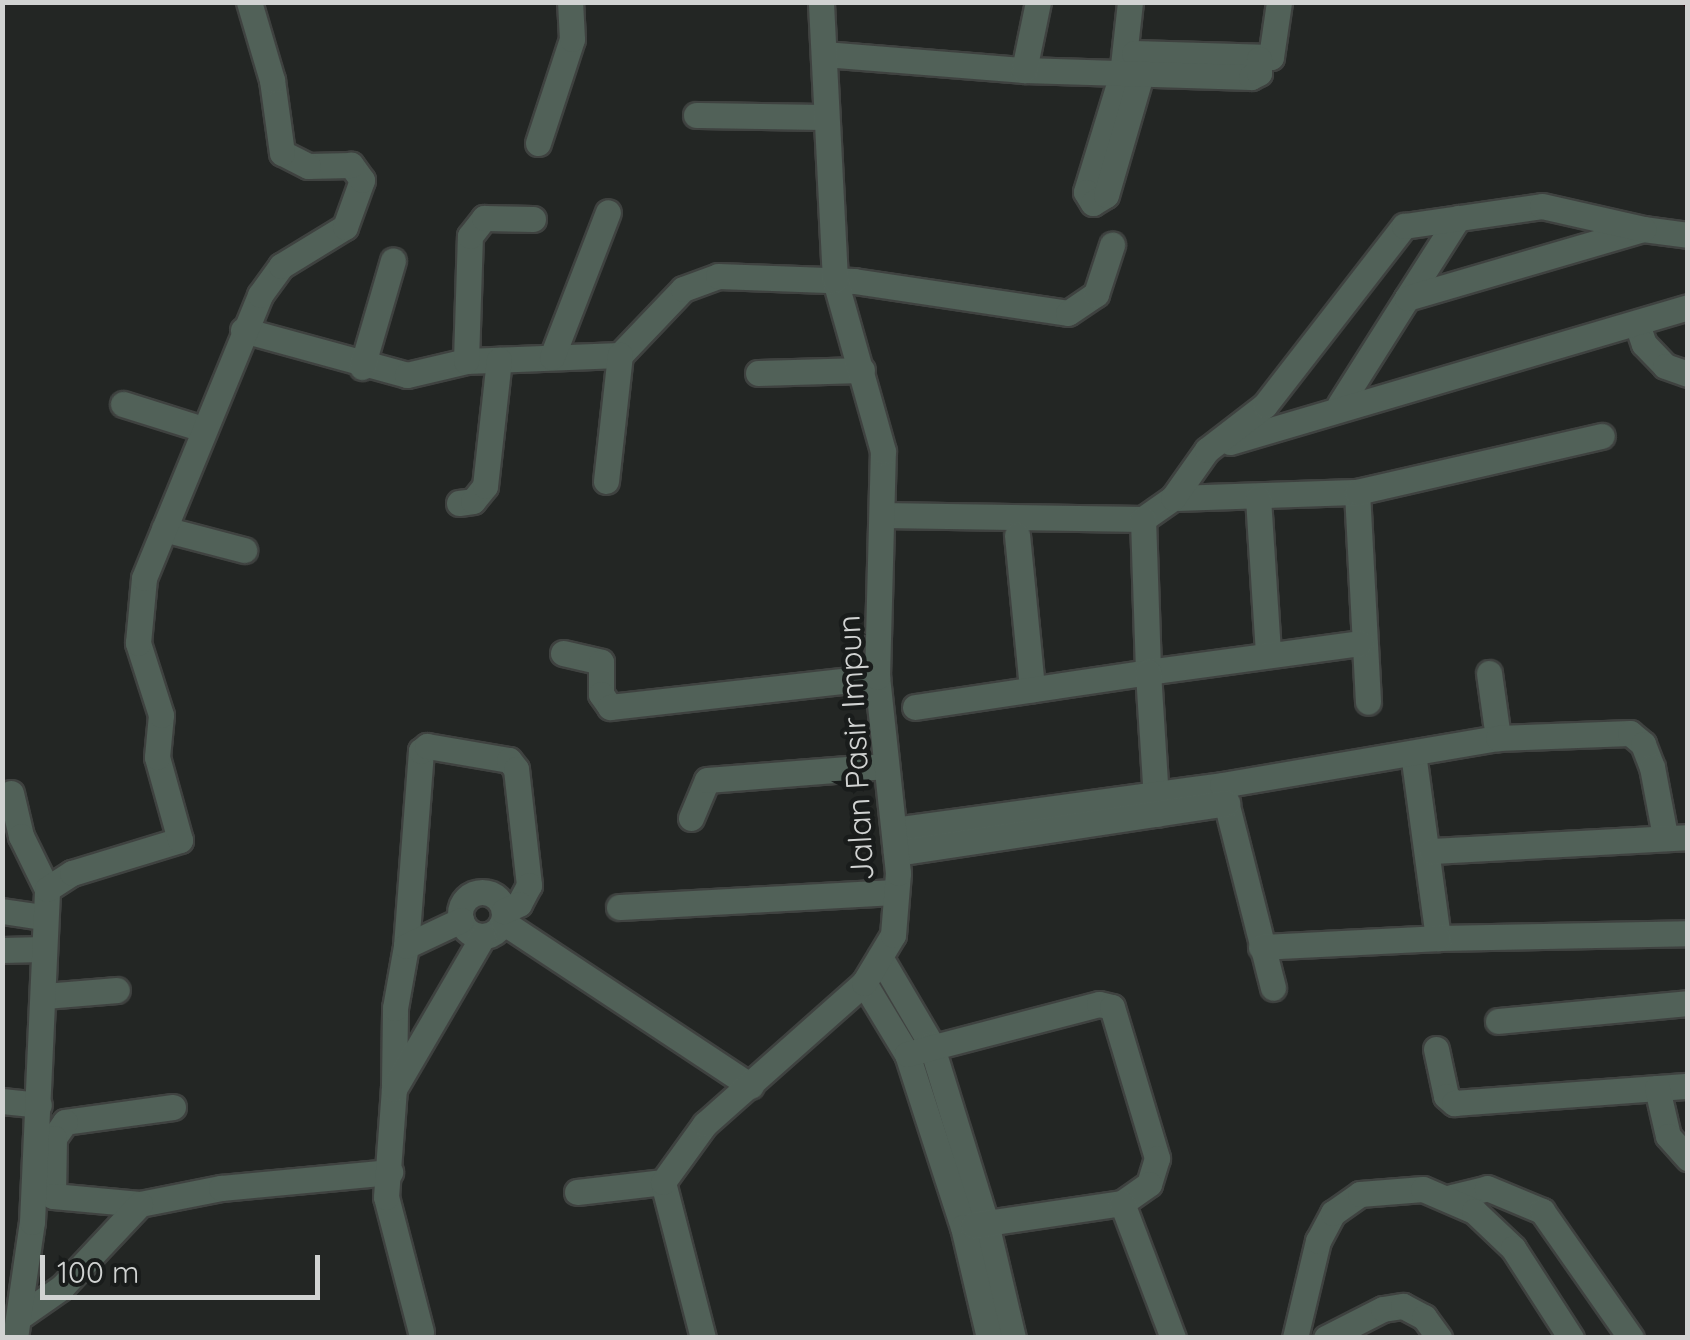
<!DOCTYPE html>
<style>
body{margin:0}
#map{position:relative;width:1690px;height:1340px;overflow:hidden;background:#232624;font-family:Quicksand,sans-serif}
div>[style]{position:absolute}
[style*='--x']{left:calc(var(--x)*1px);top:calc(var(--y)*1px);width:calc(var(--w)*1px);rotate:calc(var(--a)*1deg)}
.stream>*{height:5px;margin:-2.5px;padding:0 2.5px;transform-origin:2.5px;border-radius:2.5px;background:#24050d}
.roads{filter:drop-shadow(2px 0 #3f4240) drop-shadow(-2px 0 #3f4240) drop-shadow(0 2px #3f4240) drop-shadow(0 -2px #3f4240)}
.minor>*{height:25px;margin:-12.5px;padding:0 12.5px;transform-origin:12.5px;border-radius:12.5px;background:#516158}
.minor>.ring{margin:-12.5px;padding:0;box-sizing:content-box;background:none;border:25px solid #516158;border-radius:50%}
span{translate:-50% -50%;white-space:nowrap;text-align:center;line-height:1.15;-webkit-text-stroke:9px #191c1b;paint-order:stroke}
.street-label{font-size:32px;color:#d1d3d2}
.frame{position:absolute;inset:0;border:5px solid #d1d3d2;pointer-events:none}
.scale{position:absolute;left:40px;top:1255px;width:280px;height:45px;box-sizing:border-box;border:5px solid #d1d3d2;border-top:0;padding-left:12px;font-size:30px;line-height:35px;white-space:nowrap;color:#d1d3d2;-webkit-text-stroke:8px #191c1b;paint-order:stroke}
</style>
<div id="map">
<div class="stream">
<i style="--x:1684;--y:2;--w:6;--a:51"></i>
</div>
<div class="roads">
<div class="minor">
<i style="--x:1130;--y:2;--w:72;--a:96.3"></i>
<i style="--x:1122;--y:74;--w:123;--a:107"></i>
<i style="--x:1086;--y:192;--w:13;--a:58"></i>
<i style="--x:1093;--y:203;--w:15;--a:-32"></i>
<i style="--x:1106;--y:195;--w:147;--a:-73.8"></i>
<i style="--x:1134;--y:53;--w:137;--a:1.7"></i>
<i style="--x:1271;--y:57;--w:56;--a:-81.7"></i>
<i style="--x:824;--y:54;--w:201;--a:4.6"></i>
<i style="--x:1024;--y:70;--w:227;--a:1.8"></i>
<i style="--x:1251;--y:77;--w:9;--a:-27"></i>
<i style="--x:1259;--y:73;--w:14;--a:-90"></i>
<i style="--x:1024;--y:70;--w:69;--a:-78.4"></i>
<i style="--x:696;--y:115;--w:130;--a:0.9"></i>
<i style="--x:538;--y:143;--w:109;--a:-71.9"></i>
<i style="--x:572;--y:39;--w:37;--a:-93"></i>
<i style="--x:1407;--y:298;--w:95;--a:-57.5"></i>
<i style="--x:1637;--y:324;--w:21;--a:71"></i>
<i style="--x:1644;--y:344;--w:30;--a:46"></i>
<i style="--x:1665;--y:366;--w:24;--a:19"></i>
<i style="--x:243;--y:330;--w:170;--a:15.3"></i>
<i style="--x:407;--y:375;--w:61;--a:-13.3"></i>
<i style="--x:466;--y:361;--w:154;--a:-2.2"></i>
<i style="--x:620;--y:355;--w:91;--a:-46.3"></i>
<i style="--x:683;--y:289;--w:37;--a:-20"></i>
<i style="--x:718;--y:276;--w:136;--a:2.1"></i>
<i style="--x:854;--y:281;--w:216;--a:8.5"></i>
<i style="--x:1068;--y:313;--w:34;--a:-34"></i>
<i style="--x:1096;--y:294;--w:52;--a:-71.9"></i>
<i style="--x:552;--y:357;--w:155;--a:-68.9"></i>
<i style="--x:466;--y:361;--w:125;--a:-88.2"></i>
<i style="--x:470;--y:236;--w:23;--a:-52"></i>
<i style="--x:484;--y:218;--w:49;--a:1.2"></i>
<i style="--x:362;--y:367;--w:111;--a:-73.8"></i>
<i style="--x:758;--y:373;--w:104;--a:-1.7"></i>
<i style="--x:123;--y:404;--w:84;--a:17.4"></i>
<i style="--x:1340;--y:404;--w:125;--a:-57.7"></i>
<i style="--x:1407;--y:298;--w:246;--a:-16.3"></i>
<i style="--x:1643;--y:229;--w:45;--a:7.6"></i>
<i style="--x:1230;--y:442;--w:477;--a:-16.4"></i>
<i style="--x:606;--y:481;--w:127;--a:-83.7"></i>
<i style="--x:1357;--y:492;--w:210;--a:87"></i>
<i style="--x:1173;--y:498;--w:184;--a:-1.9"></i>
<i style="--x:1357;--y:492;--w:251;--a:-12.9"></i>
<i style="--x:1258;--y:498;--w:155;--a:86.3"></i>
<i style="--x:459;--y:503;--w:14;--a:-8"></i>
<i style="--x:473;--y:501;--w:19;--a:-51"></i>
<i style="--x:485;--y:486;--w:127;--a:-83.7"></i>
<i style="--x:882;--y:515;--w:261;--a:0.9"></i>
<i style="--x:1143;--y:519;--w:37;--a:-35"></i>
<i style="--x:1173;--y:498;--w:59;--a:-54.7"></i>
<i style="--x:1207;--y:450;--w:73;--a:-37.8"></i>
<i style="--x:1265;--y:405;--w:227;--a:-52.2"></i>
<i style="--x:1404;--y:226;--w:139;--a:-8.2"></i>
<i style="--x:1542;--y:206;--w:104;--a:12.8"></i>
<i style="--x:1143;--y:519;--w:153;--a:88.1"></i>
<i style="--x:1148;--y:672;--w:214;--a:-7.8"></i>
<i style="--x:164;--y:529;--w:83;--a:14.7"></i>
<i style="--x:1017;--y:535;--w:155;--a:84.4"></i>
<i style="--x:563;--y:653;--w:39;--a:13"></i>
<i style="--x:601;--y:662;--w:32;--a:90"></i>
<i style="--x:601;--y:694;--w:16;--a:55"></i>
<i style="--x:610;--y:707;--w:269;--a:-6.4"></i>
<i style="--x:1489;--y:673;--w:66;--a:82.1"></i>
<i style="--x:915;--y:707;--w:236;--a:-8.5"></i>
<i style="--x:1148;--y:672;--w:142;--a:86.4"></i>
<i style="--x:1413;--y:753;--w:187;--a:82.3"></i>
<i style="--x:1438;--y:938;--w:250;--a:-1.1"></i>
<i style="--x:1223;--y:790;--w:204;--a:75.8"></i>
<i style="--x:11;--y:793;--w:44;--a:76.9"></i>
<i style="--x:21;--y:836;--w:59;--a:63.9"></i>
<i style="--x:691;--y:818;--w:41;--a:-67.2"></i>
<i style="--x:707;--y:780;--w:179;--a:-4.5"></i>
<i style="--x:894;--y:830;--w:331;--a:-7.8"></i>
<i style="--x:1222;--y:785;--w:280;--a:-9.7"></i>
<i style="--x:1498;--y:738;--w:132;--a:-2.2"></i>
<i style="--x:1630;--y:733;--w:17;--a:40"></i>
<i style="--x:1643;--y:744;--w:25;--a:69"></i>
<i style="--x:1652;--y:767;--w:70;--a:79.3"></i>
<i style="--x:1431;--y:851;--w:257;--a:-3.1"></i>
<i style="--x:896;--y:853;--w:335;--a:-8.6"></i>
<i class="ring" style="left:460px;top:892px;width:19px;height:19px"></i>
<i style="--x:619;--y:907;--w:277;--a:-3.1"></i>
<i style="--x:2;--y:911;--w:40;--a:8.5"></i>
<i style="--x:503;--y:922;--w:297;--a:33.5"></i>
<i style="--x:406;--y:946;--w:196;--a:-85.6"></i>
<i style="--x:421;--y:751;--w:8;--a:-40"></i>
<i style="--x:427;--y:746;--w:83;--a:9.7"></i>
<i style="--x:509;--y:760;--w:11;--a:52"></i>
<i style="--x:516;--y:769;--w:117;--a:83.6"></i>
<i style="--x:529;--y:885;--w:21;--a:118"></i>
<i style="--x:519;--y:904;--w:17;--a:155"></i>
<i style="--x:1261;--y:947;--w:177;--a:-2.9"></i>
<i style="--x:2;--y:950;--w:42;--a:-1.4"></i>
<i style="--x:880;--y:957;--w:101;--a:59.6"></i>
<i style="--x:931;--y:1044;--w:187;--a:72.9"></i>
<i style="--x:986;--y:1223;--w:118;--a:76.8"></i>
<i style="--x:864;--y:983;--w:83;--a:58.8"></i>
<i style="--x:907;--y:1054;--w:182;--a:72.1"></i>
<i style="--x:963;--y:1227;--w:114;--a:76.8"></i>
<i style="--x:45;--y:996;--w:72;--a:-4.8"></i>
<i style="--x:1498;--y:1021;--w:191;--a:-5.4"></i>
<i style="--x:1436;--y:1049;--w:48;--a:78"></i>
<i style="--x:1446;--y:1096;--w:11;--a:41"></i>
<i style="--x:1454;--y:1103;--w:235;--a:-4.2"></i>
<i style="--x:907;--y:1054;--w:198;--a:-14.6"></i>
<i style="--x:1099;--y:1004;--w:13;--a:13"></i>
<i style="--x:1112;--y:1007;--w:158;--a:73.4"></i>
<i style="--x:1157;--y:1158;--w:27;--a:107"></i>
<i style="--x:1149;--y:1184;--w:33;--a:145"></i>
<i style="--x:394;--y:1084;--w:76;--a:-89.2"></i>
<i style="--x:395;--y:1008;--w:63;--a:-79.9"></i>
<i style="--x:406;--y:946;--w:61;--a:-25.3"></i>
<i style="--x:1657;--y:1088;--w:49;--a:77.1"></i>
<i style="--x:1668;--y:1136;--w:30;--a:48"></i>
<i style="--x:2;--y:1101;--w:37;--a:6"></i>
<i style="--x:173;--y:1107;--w:109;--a:172.1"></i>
<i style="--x:65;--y:1122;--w:19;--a:125"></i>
<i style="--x:54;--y:1138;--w:58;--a:91"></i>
<i style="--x:53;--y:1196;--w:87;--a:5.3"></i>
<i style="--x:140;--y:1204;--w:83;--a:-11.2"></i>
<i style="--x:221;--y:1188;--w:170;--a:-5.4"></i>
<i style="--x:577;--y:1192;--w:87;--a:-6.6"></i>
<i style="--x:1452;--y:1197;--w:36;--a:-14"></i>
<i style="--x:1487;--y:1188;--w:60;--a:22.7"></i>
<i style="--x:1542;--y:1211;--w:155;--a:55"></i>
<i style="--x:973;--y:1225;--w:151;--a:-8.4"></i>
<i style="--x:1122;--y:1203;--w:144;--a:69.3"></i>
<i style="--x:22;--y:1315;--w:49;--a:-35"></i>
<i style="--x:62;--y:1287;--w:114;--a:-46.8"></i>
<i style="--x:421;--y:1332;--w:139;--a:-104.5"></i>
<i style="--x:386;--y:1197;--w:108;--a:-85.8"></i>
<i style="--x:394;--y:1089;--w:177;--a:-59.8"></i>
<i style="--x:15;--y:1338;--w:117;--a:-81.7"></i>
<i style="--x:32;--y:1222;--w:333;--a:-87.4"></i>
<i style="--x:47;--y:889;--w:30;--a:-33"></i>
<i style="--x:72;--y:873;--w:113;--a:-17"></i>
<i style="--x:180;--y:840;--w:86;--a:-105.5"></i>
<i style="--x:157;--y:757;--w:42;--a:-84.6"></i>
<i style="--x:161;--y:715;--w:76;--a:-107.7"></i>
<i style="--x:138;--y:643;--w:65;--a:-84.7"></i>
<i style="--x:144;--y:578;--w:306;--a:-67.7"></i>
<i style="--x:260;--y:295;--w:36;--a:-54"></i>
<i style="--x:281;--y:266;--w:75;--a:-31.4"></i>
<i style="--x:345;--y:227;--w:50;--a:-70.1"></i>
<i style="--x:362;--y:180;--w:19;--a:-126"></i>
<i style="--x:351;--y:165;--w:43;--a:178.7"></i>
<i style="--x:308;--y:166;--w:29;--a:-153"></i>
<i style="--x:282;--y:153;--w:74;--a:-97.8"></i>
<i style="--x:272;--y:80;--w:81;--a:-106.4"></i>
<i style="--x:703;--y:1338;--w:161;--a:-104.4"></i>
<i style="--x:663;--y:1182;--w:72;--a:-54.1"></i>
<i style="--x:705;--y:1124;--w:213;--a:-41.6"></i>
<i style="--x:864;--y:983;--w:56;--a:-58.9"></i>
<i style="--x:893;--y:935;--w:62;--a:-85.4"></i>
<i style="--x:898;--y:873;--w:197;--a:-96.1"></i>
<i style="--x:877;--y:677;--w:226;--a:-88.5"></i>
<i style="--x:883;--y:451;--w:178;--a:-105.7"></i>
<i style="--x:835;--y:280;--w:278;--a:-92.9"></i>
<i style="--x:1295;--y:1338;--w:100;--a:-76.7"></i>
<i style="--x:1318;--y:1241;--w:32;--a:-62"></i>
<i style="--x:1333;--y:1213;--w:33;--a:-35"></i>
<i style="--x:1360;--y:1194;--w:63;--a:-4.5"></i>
<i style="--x:1423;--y:1189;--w:56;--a:23.3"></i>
<i style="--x:1474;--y:1211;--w:54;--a:43.5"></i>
<i style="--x:1513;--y:1248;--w:107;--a:57.2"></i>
<i style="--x:1326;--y:1338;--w:64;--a:-27"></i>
<i style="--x:1383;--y:1309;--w:20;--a:-9"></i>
<i style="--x:1403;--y:1306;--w:24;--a:28"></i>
<i style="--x:1424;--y:1317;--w:26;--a:54"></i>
</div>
</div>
<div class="street-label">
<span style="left:855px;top:748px;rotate:-93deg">Jalan Pasir Impun</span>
</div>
<div class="frame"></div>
<div class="scale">100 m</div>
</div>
